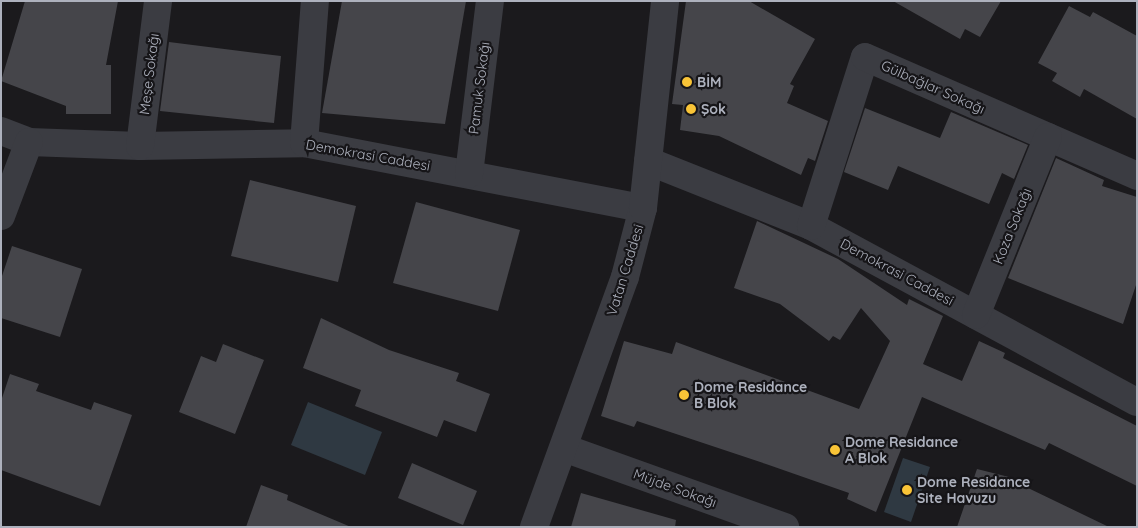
<!DOCTYPE html>
<meta charset="utf-8">
<style>
body{margin:0}
#map{position:relative;width:1138px;height:528px;overflow:hidden;background:#1b1a1d;font-family:Quicksand,sans-serif}
div>[style]{position:absolute}
[style*='--x']{left:calc(var(--x)*1px);top:calc(var(--y)*1px);width:calc(var(--w)*1px);rotate:calc(var(--a)*1deg)}
.water>*{inset:0;background:#2f3942}
.building>*{inset:0;background:#45454a}
.minor>*{height:28px;margin:-14px;padding:0 14px;transform-origin:14px;border-radius:14px;background:#3b3c42}
.dots>*{width:14px;height:14px;translate:-50% -50%;box-sizing:border-box;border:2px solid #161518;border-radius:50%}
span{translate:-50% -50%;white-space:nowrap;text-align:center;line-height:1.15;-webkit-text-stroke:4.5px #161518;paint-order:stroke}
.street-label{font-size:14px;color:#adb1bd}
.poi-label{font-size:14px;color:#adb1bd;font-weight:700}
.left{translate:0 -50%;text-align:left}
.frame{position:absolute;inset:0;border:2px solid #adb1bd;pointer-events:none}
</style>
<div id="map">
<div class="water">
<i style="clip-path:polygon(308px 402px,382px 432px,365px 475px,291px 445px)"></i>
<i style="clip-path:polygon(903px 458px,930px 467px,911px 522px,884px 512px)"></i>
</div>
<div class="building">
<i style="clip-path:polygon(25px 1px,118px 1px,106px 65px,111px 65px,111px 114px,66px 114px,66px 106px,1px 81px)"></i>
<i style="clip-path:polygon(342px 1px,466px 1px,445px 124px,322px 113px)"></i>
<i style="clip-path:polygon(686px 1px,749px 1px,815px 39px,790px 84px,794px 86px,787px 103px,828px 121px,815px 161px,808px 158px,801px 175px,719px 136px,680px 130px,683px 105px,672px 104px)"></i>
<i style="clip-path:polygon(893px 1px,1001px 1px,980px 37px,965px 29px,960px 39px)"></i>
<i style="clip-path:polygon(1069px 6px,1090px 17px,1093px 12px,1137px 36px,1137px 119px,1084px 89px,1080px 97px,1052px 81px,1057px 73px,1038px 63px)"></i>
<i style="clip-path:polygon(169px 42px,281px 56px,274px 123px,160px 111px)"></i>
<i style="clip-path:polygon(865px 108px,940px 138px,951px 112px,1028px 145px,1014px 179px,1002px 173px,989px 204px,898px 166px,888px 190px,844px 172px)"></i>
<i style="clip-path:polygon(1056px 158px,1104px 180px,1102px 186px,1137px 197px,1137px 282px,1123px 324px,1008px 278px)"></i>
<i style="clip-path:polygon(250px 180px,356px 206px,338px 282px,231px 256px)"></i>
<i style="clip-path:polygon(416px 202px,520px 230px,498px 311px,393px 283px)"></i>
<i style="clip-path:polygon(757px 221px,838px 259px,907px 305px,909px 299px,943px 316px,923px 364px,962px 381px,979px 341px,1005px 353px,1003px 358px,1137px 426px,1137px 486px,1049px 443px,1045px 450px,922px 397px,876px 512px,847px 499px,849px 493px,766px 464px,637px 421px,634px 427px,601px 416px,624px 341px,672px 354px,676px 342px,859px 409px,890px 341px,861px 308px,840px 340px,833px 336px,829px 341px,780px 304px,734px 288px)"></i>
<i style="clip-path:polygon(12px 246px,82px 269px,60px 337px,1px 318px,1px 279px)"></i>
<i style="clip-path:polygon(321px 318px,389px 350px,459px 373px,456px 381px,490px 394px,476px 432px,444px 420px,437px 437px,355px 406px,361px 390px,303px 368px)"></i>
<i style="clip-path:polygon(223px 344px,264px 360px,235px 434px,179px 412px,201px 356px,216px 362px)"></i>
<i style="clip-path:polygon(10px 374px,39px 384px,36px 391px,91px 410px,94px 402px,132px 415px,100px 506px,1px 470px,1px 401px)"></i>
<i style="clip-path:polygon(412px 463px,477px 491px,463px 525px,398px 498px)"></i>
<i style="clip-path:polygon(977px 469px,1029px 482px,1026px 487px,1109px 527px,957px 527px)"></i>
<i style="clip-path:polygon(261px 485px,288px 495px,287px 500px,351px 527px,246px 527px)"></i>
<i style="clip-path:polygon(581px 493px,676px 520px,675px 527px,571px 527px)"></i>
</div>
<div class="minor">
<i style="--x:1;--y:131;--w:30;--a:21"></i>
<i style="--x:29;--y:142;--w:111;--a:2.1"></i>
<i style="--x:140;--y:146;--w:164;--a:-1"></i>
<i style="--x:304;--y:143;--w:345;--a:10.9"></i>
<i style="--x:304;--y:143;--w:142;--a:-85.6"></i>
<i style="--x:140;--y:146;--w:146;--a:-82.9"></i>
<i style="--x:648;--y:161;--w:175;--a:21.7"></i>
<i style="--x:811;--y:226;--w:370;--a:28.4"></i>
<i style="--x:469;--y:174;--w:174;--a:-83.1"></i>
<i style="--x:1;--y:216;--w:79;--a:-69.3"></i>
<i style="--x:811;--y:226;--w:177;--a:-72.3"></i>
<i style="--x:865;--y:57;--w:297;--a:23.6"></i>
<i style="--x:976;--y:315;--w:192;--a:-68"></i>
<i style="--x:564;--y:448;--w:235;--a:19.7"></i>
<i style="--x:534;--y:527;--w:266;--a:-70"></i>
<i style="--x:625;--y:277;--w:71;--a:-75.4"></i>
<i style="--x:643;--y:208;--w:208;--a:-83.9"></i>
</div>
<div class="dots">
<i style="left:687px;top:82px;background:#f9c437"></i>
<i style="left:691px;top:109px;background:#f9c437"></i>
<i style="left:684px;top:395px;background:#f9c437"></i>
<i style="left:835px;top:450px;background:#f9c437"></i>
<i style="left:907px;top:490px;background:#f9c437"></i>
</div>
<div class="street-label">
<span style="left:149px;top:74px;rotate:-83deg">Meşe Sokağı</span>
<span style="left:933px;top:87px;rotate:24deg">Gülbağlar Sokağı</span>
<span style="left:479px;top:88px;rotate:-83deg">Pamuk Sokağı</span>
<span style="left:368px;top:155px;rotate:10deg">Demokrasi Caddesi</span>
<span style="left:1012px;top:226px;rotate:-68deg">Koza Sokağı</span>
<span style="left:625px;top:270px;rotate:-73deg">Vatan Caddesi</span>
<span style="left:897px;top:272px;rotate:28deg">Demokrasi Caddesi</span>
<span style="left:675px;top:488px;rotate:20deg">Müjde Sokağı</span>
</div>
<div class="poi-label">
<span class="left" style="left:697px;top:82px">BİM</span>
<span class="left" style="left:701px;top:109px">Şok</span>
<span class="left" style="left:694px;top:395px">Dome Residance<br>B Blok</span>
<span class="left" style="left:845px;top:450px">Dome Residance<br>A Blok</span>
<span class="left" style="left:917px;top:490px">Dome Residance<br>Site Havuzu</span>
</div>
<div class="frame"></div>
</div>
